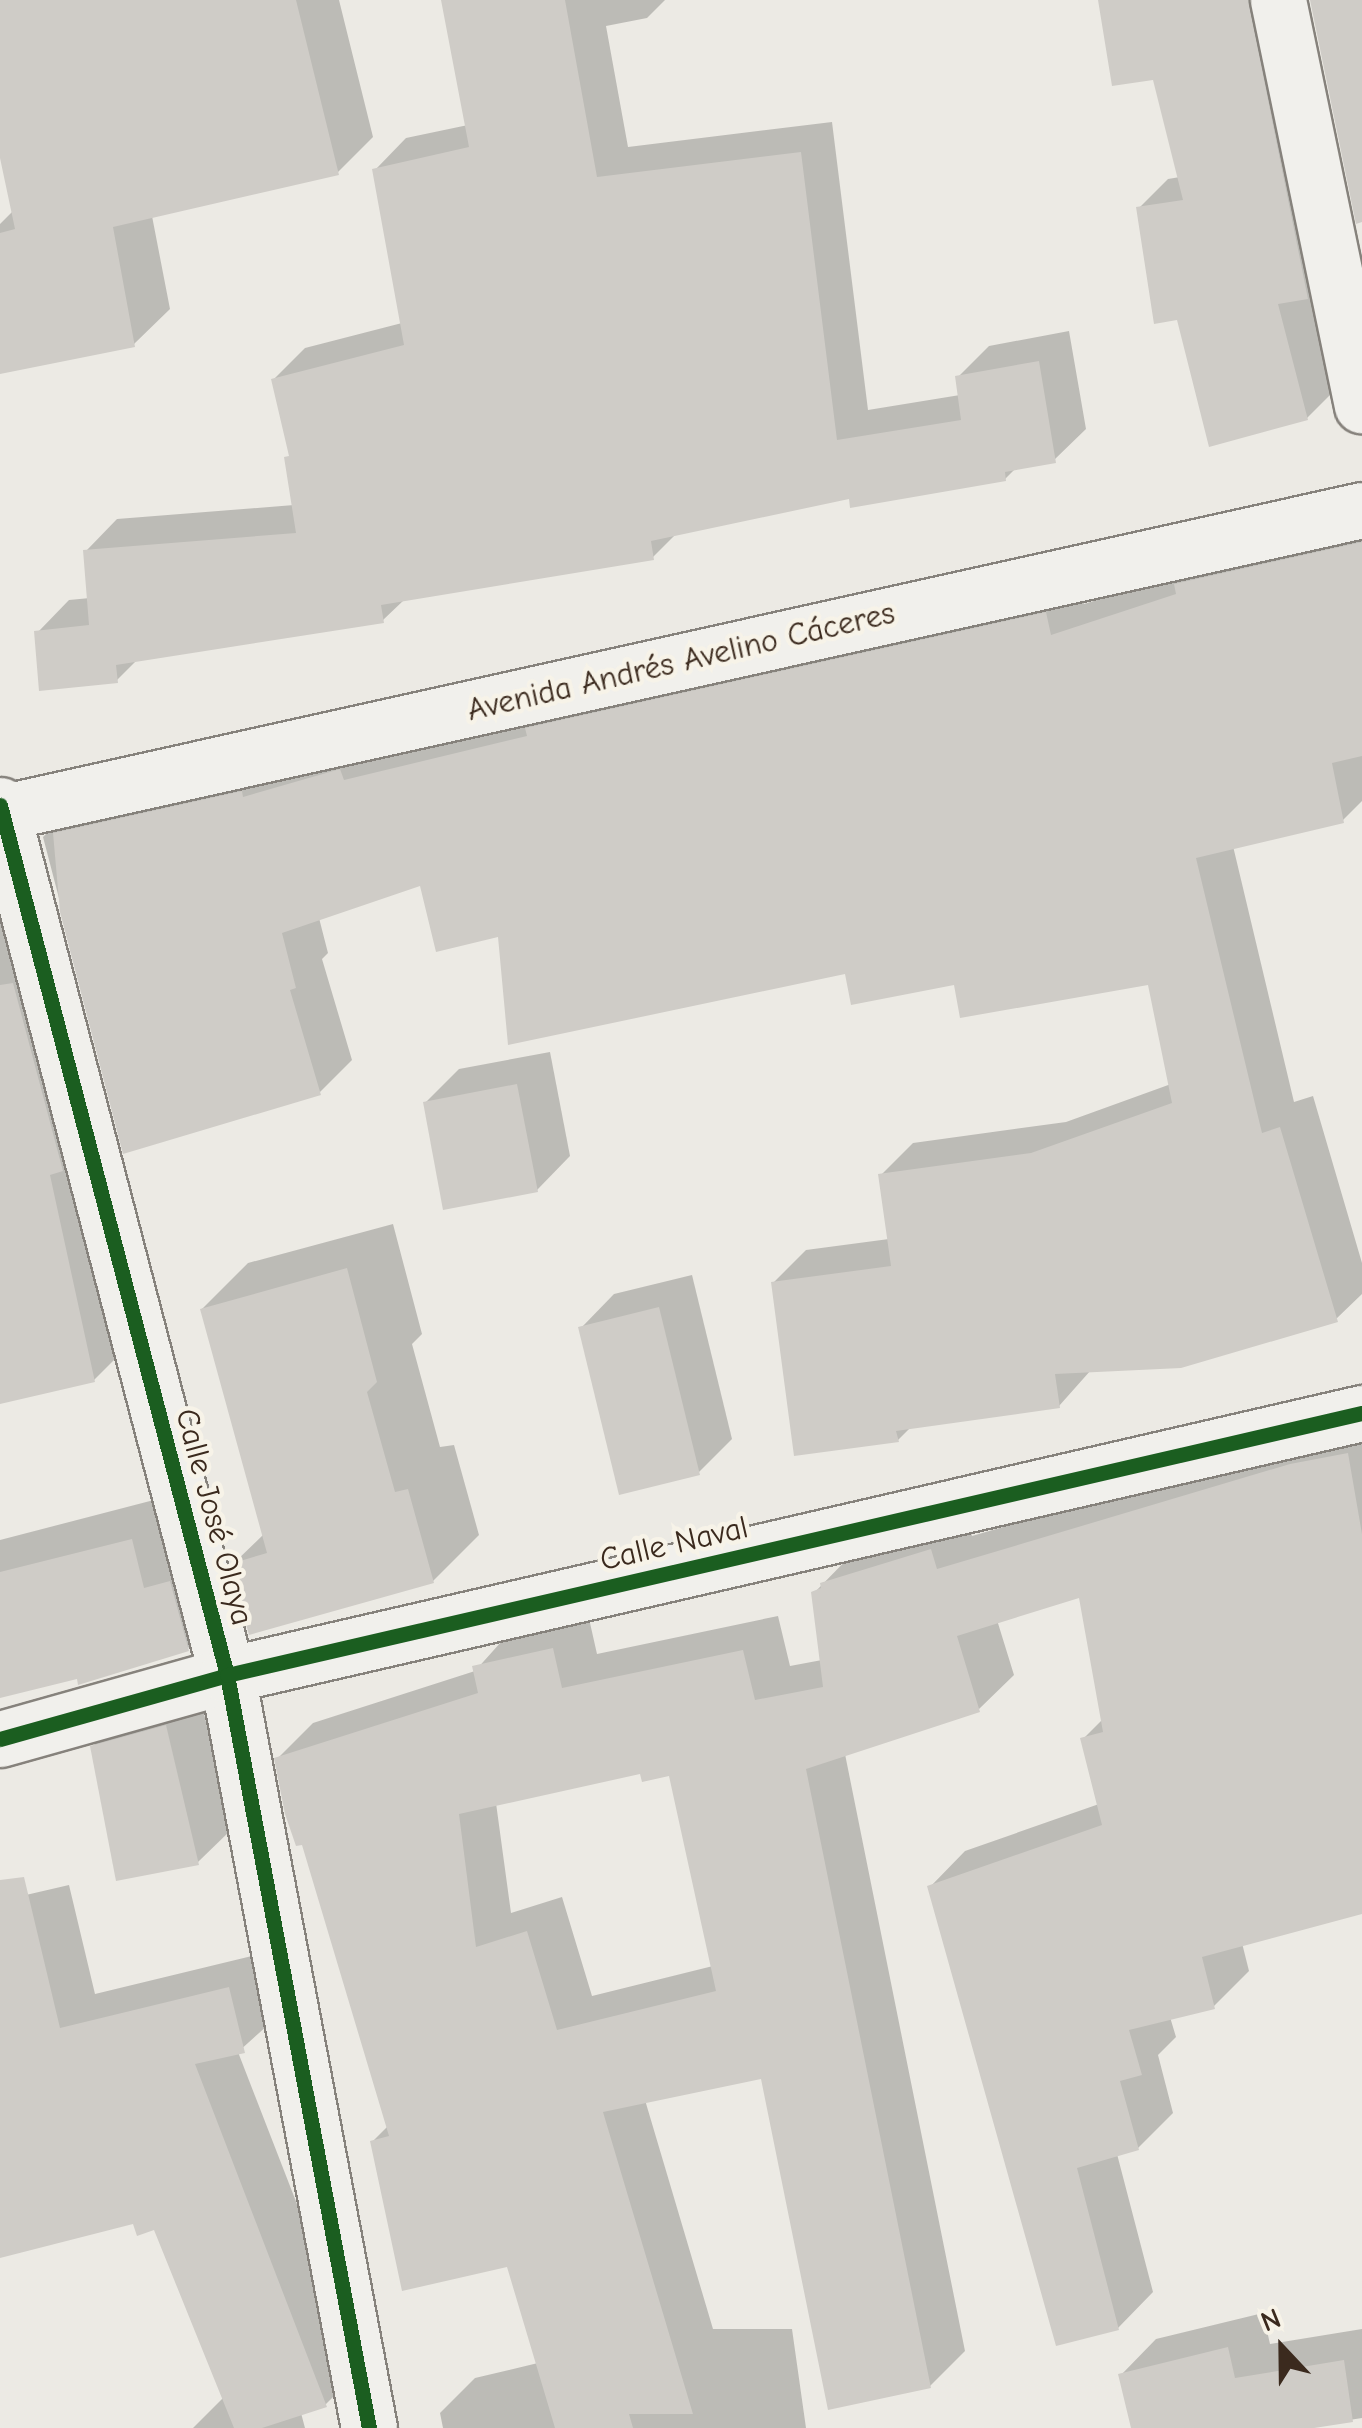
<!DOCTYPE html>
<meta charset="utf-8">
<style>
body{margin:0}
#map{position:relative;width:1362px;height:2428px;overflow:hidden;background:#eceae4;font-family:"Comic Neue",sans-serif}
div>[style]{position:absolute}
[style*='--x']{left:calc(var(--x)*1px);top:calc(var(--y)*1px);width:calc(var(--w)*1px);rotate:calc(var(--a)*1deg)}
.shadow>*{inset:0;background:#0003}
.building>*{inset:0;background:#cfccc7}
.roads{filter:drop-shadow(2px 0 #86827c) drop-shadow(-2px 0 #86827c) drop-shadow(0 2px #86827c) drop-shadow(0 -2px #86827c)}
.minor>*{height:55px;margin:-27.5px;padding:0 27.5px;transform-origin:27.5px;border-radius:27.5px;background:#f1f0ec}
.cycleway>*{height:15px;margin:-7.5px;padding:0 7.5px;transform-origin:7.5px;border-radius:7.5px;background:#1b5e20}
span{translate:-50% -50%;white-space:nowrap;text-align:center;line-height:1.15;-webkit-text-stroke:9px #f7f3e8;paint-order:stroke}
.street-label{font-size:32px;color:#3b2a1e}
.north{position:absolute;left:1232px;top:2298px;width:100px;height:100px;-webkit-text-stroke:8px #f7f3e8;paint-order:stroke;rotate:338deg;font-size:28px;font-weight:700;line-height:40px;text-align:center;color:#3b2a1e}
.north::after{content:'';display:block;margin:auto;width:35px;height:45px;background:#3b2a1e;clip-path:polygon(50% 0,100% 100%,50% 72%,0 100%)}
</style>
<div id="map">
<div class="shadow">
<i style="clip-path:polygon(0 0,339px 0,373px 137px,337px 173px,152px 216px,170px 309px,134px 344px,0 372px,0 224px,14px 210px,0 146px)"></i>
<i style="clip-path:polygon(444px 0,665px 0,647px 18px,606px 26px,628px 147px,832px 122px,868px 410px,960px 395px,958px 377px,989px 346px,1069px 331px,1086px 429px,1054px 460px,1017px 467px,1005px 479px,851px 496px,677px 533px,652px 558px,404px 600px,383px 620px,138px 659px,117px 680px,38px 632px,69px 600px,90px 598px,86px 551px,117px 519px,294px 505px,291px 453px,273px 380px,305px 348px,402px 323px,375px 170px,406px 138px,468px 125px)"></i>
<i style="clip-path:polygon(1104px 0,1280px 0,1336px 389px,1307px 418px,1179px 317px,1139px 208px,1168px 179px,1180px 177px,1154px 78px)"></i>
<i style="clip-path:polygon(1362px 518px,1362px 801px,1342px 821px,1233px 846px,1294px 1102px,1313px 1096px,1362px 1263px,1362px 1294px,1336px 1319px,1091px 1370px,1059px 1406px,912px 1426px,898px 1440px,774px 1282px,806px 1250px,889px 1239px,881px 1175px,913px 1143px,1066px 1122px,1171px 1084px,1150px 982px,956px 982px,500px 934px,422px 883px,319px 918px,328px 953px,322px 959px,352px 1060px,319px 1093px,125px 1151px,43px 837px,76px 804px,1078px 581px,1084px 604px)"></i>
<i style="clip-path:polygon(0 806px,134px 1340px,94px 1380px,0 1401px)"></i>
<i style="clip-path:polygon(550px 1052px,570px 1156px,537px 1190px,426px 1102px,459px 1069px)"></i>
<i style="clip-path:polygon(393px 1224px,422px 1334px,412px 1344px,440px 1447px,454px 1445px,479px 1535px,433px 1581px,233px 1564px,264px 1534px,202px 1309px,248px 1263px)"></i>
<i style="clip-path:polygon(692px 1275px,732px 1439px,699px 1472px,581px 1328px,614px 1294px)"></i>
<i style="clip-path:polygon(evenodd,1362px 1423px,1362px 1912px,1242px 1943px,1249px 1971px,1214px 2006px,1170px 2017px,1176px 2037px,1158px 2055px,1173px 2113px,1138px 2148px,1117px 2154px,1153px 2292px,1118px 2328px,930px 1887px,965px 1851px,1099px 1804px,1083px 1739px,1103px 1719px,1081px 1595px,997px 1620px,1014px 1675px,978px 1710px,845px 1754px,965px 2351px,930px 2386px,763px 2076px,645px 2100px,713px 2329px,792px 2329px,806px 2428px,443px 2428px,440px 2413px,475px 2378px,538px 2363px,509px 2264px,372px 2142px,388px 2126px,277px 1759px,313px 1723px,475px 1671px,510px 1632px,588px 1614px,597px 1654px,778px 1616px,790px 1666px,822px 1660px,814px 1593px,858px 1548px,968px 1521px,972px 1536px,1362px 1423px,642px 1771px,671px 1773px,713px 1966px,592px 1996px,562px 1897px,511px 1913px,496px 1803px,642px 1771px)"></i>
<i style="clip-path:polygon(177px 1494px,233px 1603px,187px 1649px,0 1696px,0 1540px)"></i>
<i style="clip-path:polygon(199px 1693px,232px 1829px,198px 1862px,92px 1747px,126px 1713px)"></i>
<i style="clip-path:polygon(69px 1885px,95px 1994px,264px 1953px,279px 2015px,238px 2052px,361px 2369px,325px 2405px,301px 2413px,305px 2428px,193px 2428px,223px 2398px,156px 2226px,134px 2221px,0 2256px,0 1901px)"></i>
<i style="clip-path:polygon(1263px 2313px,1270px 2344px,1362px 2329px,1362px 2418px,1298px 2428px,1133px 2428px,1121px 2375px,1156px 2339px)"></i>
</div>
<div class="building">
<i style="clip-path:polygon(0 0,296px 0,339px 175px,113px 227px,135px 347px,0 374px,0 233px,15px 229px,0 158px)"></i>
<i style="clip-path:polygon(441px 0,565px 0,597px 177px,801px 152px,837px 440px,961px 420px,955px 376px,1039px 361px,1056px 463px,1005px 472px,1006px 481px,850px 508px,849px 499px,651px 541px,654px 560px,381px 605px,384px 623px,116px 665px,118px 683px,39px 691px,34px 631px,89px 625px,83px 550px,296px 533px,284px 457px,289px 456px,271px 379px,404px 345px,372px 169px,469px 147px)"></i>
<i style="clip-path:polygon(1098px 0,1248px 0,1308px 299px,1278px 304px,1308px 420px,1209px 447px,1177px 320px,1154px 324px,1136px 207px,1183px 200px,1153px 80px,1112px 86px)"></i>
<i style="clip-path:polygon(1310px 0,1362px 0,1362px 222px,1356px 224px)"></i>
<i style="clip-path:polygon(1362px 542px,1362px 756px,1332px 763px,1344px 823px,1196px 858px,1262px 1133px,1280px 1127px,1338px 1322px,1181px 1368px,1055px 1374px,1060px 1408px,896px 1431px,899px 1442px,794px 1456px,771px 1282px,891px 1266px,878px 1174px,1031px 1153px,1172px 1103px,1148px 985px,960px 1018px,954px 985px,851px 1005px,845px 974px,508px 1045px,498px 937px,436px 952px,420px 886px,282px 933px,296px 988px,290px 990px,321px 1095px,123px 1154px,60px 912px,53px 833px,242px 791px,243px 797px,340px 769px,344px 780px,527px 736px,525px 728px,1046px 612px,1051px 635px,1176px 594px,1174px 584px)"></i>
<i style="clip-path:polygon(13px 983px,63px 1171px,50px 1175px,95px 1382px,0 1404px,0 985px)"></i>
<i style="clip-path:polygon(517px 1084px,538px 1192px,443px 1210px,423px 1102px)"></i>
<i style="clip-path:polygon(347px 1268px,377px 1382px,367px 1392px,395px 1492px,408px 1489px,434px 1583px,249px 1635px,230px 1564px,267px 1553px,200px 1309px)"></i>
<i style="clip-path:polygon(659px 1307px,700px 1475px,619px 1495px,578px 1327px)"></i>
<i style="clip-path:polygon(evenodd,1348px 1453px,1362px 1534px,1362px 1914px,1202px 1957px,1215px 2009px,1129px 2030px,1142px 2075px,1120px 2081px,1139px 2150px,1077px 2168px,1119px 2330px,1056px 2346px,927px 1886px,1102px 1825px,1080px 1738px,1103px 1732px,1079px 1598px,957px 1636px,980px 1712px,806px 1769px,931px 2388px,828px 2410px,761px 2079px,603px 2112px,693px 2414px,629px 2414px,633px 2428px,555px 2428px,507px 2267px,402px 2291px,370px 2141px,389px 2136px,302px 1845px,296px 1846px,285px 1814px,274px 1758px,478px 1693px,472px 1666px,553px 1648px,562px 1688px,743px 1650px,755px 1700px,823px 1687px,811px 1592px,821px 1588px,820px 1583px,931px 1549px,937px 1569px,1290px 1464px,1348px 1453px,640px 1774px,642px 1782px,669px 1776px,716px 1991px,557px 2030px,527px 1931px,476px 1947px,459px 1814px,640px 1774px)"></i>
<i style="clip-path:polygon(132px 1539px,144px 1588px,170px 1581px,189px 1651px,78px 1685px,77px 1679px,0 1698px,0 1572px)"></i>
<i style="clip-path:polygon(166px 1725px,199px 1865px,116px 1881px,90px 1746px)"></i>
<i style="clip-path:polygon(24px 1877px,60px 2028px,229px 1987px,245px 2053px,195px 2064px,327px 2407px,262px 2428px,234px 2428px,154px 2230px,137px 2236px,133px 2224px,0 2258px,0 1880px)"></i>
<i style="clip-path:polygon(1228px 2347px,1235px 2378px,1344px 2360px,1353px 2422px,1314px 2428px,1131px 2428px,1118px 2374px)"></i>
</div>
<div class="roads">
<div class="minor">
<i style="--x:1278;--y:0;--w:414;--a:78.3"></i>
<i style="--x:0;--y:805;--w:899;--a:75.38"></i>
<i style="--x:227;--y:1675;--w:766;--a:79.32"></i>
<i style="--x:0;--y:813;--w:1395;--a:-12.54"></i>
<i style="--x:0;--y:1739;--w:236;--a:-15.7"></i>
<i style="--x:227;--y:1675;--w:1165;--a:-13"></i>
</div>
</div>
<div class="cycleway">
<i style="--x:0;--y:805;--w:899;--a:75.38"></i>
<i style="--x:227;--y:1675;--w:766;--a:79.32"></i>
<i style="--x:0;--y:1739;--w:236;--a:-15.7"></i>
<i style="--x:227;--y:1675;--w:1165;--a:-13"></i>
</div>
<div class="street-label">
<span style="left:681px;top:662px;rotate:-13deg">Avenida Andrés Avelino Cáceres</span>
<span style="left:214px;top:1517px;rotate:75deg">Calle José Olaya</span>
<span style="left:674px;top:1544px;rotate:-13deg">Calle Naval</span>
</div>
<div class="north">N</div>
</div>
